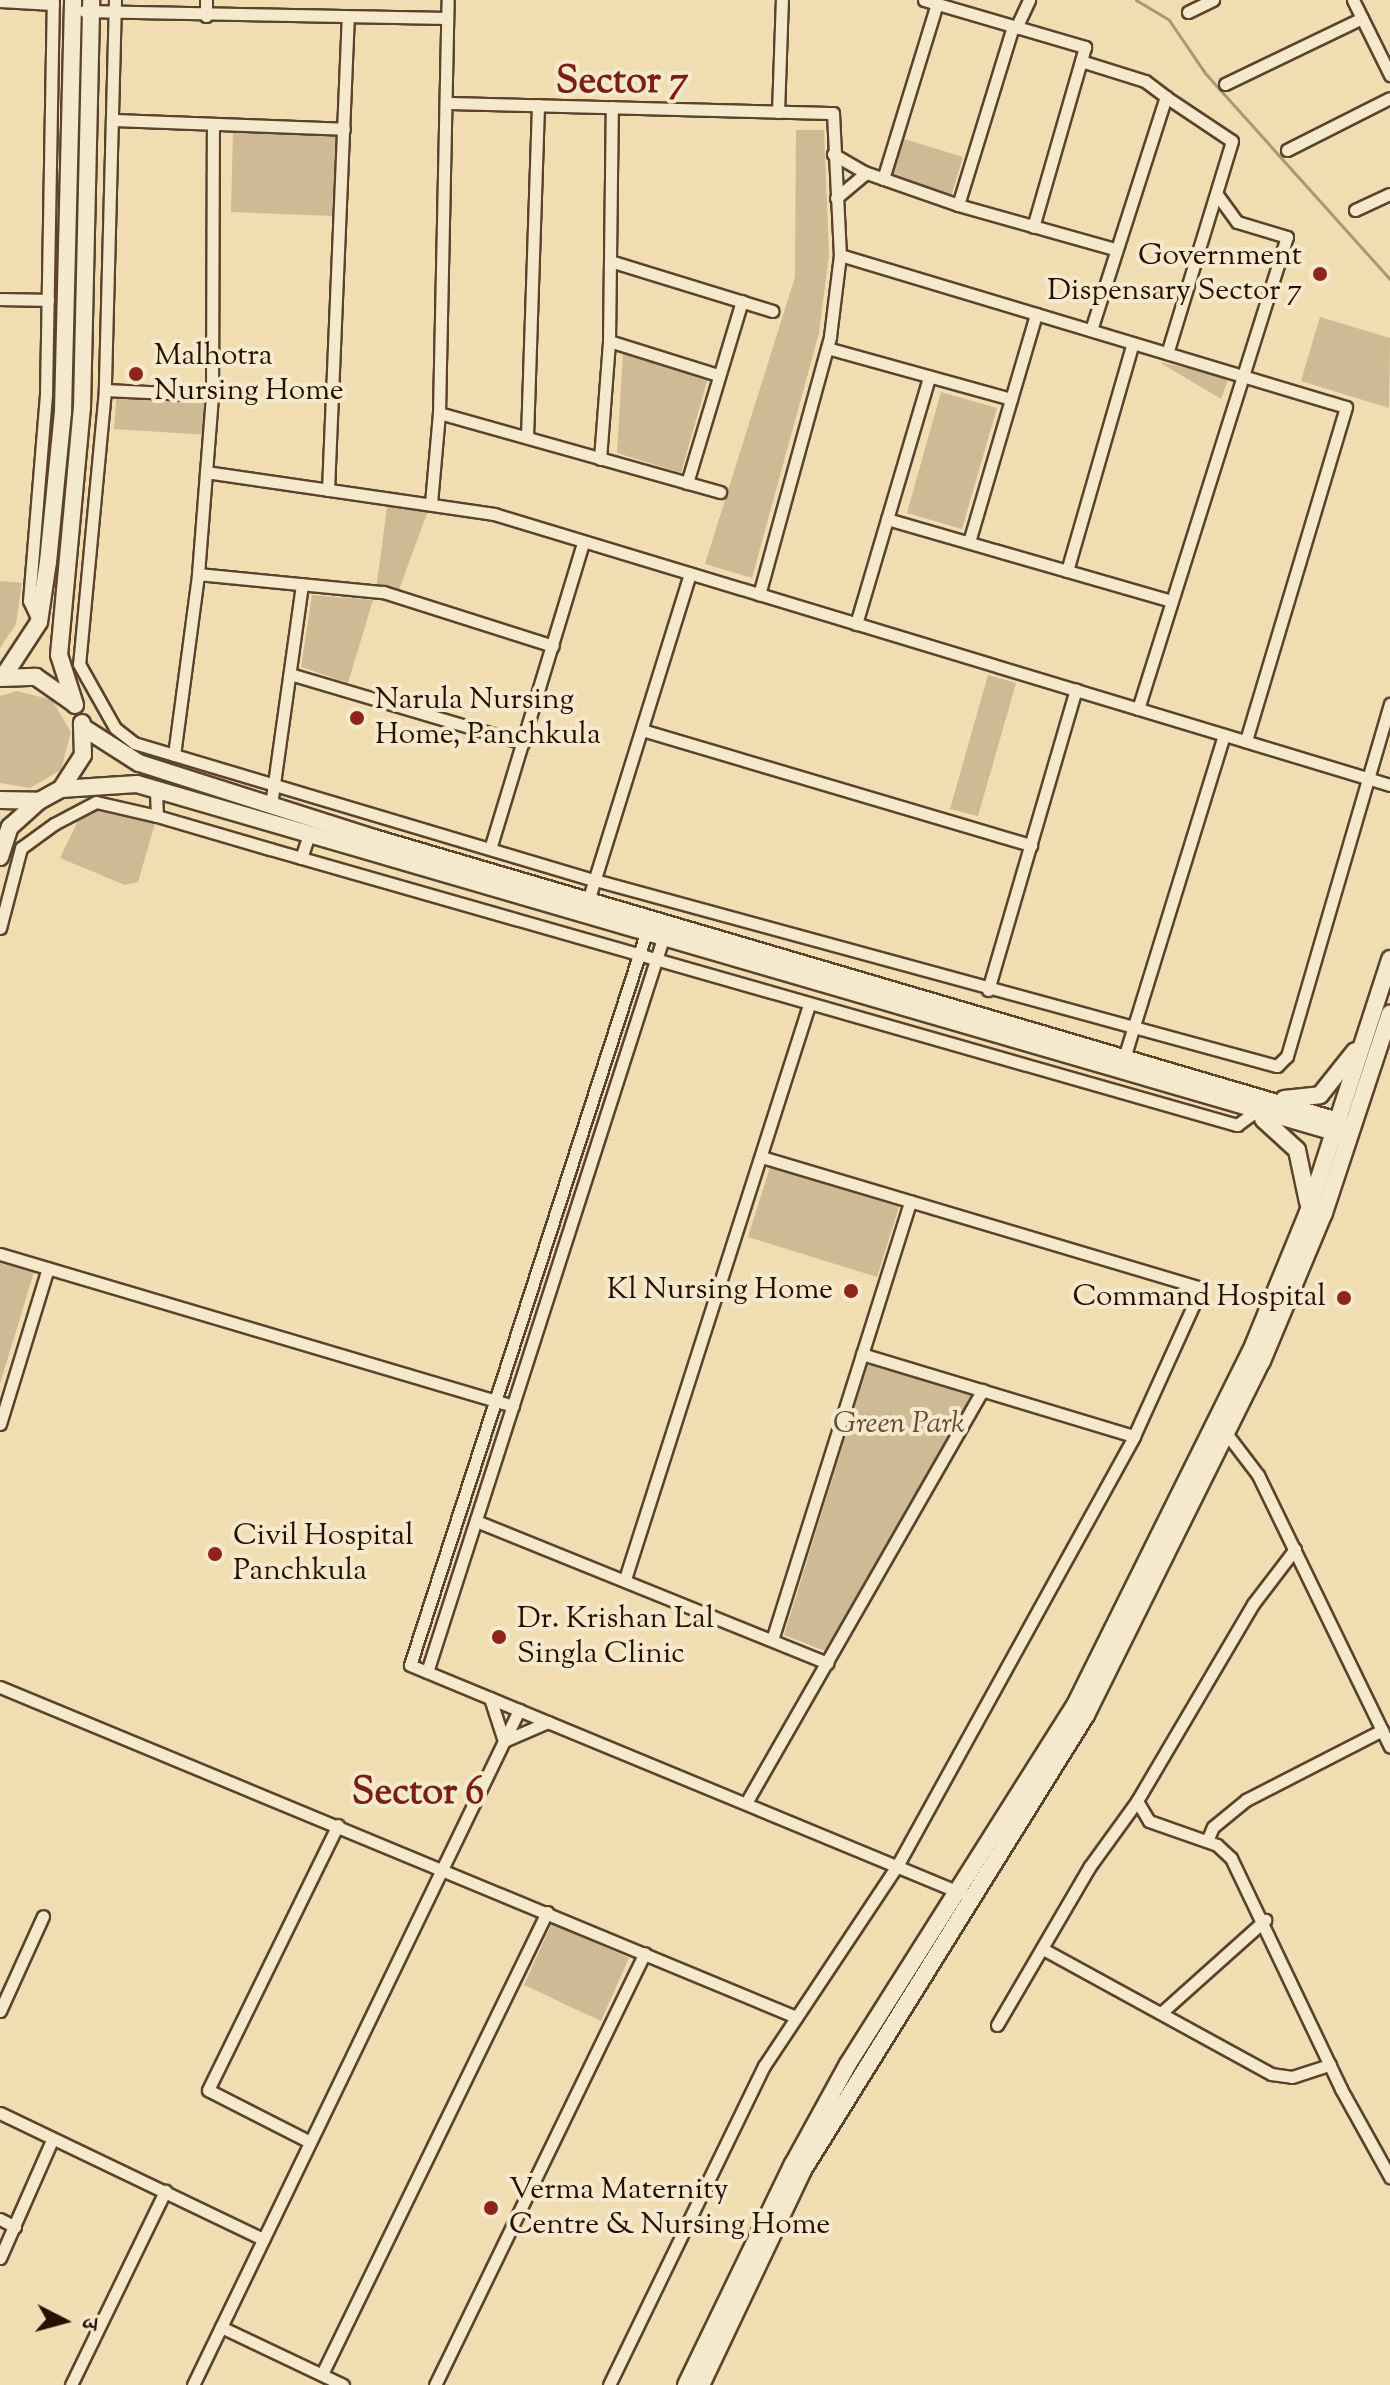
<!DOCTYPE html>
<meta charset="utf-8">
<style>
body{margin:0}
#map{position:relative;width:1390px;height:2385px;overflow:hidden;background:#f0ddb2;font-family:"Sorts Mill Goudy","Noto Serif Devanagari",serif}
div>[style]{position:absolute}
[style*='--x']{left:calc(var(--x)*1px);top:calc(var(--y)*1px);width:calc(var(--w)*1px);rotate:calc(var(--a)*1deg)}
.green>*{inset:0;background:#ceba94}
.stream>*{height:3px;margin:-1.5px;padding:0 1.5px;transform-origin:1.5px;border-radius:1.5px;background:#ac9775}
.roads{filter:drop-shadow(2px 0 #5a432c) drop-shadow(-2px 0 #5a432c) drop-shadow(0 2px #5a432c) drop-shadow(0 -2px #5a432c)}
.street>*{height:11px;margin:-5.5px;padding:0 5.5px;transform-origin:5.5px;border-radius:5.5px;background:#f5e9cd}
.secondary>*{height:16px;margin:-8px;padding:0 8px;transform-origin:8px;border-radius:8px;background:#f5e9cd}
.dots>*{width:22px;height:22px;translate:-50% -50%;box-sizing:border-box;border:4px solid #f5e9cd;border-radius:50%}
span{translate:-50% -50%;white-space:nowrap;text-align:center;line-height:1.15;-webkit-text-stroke:8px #f5e9cd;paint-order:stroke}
.poi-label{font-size:30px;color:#281000}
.right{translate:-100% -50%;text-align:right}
.left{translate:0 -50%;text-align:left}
.park-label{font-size:30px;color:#624c34;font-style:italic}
.district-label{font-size:38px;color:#7a1f14;font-weight:700}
.north{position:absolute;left:24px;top:2281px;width:80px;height:80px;-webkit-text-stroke:6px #f5e9cd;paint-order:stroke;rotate:96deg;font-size:22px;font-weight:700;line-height:32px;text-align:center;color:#281000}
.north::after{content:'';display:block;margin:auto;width:28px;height:36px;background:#281000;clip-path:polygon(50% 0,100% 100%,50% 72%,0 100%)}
</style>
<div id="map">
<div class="green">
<i style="clip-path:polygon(796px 130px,824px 130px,829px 255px,819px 333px,752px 578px,705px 564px,795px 277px)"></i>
<i style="clip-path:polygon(233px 131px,338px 134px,334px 216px,231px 212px)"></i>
<i style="clip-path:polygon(901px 138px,963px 157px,951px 196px,889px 177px)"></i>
<i style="clip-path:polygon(1320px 317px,1390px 338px,1389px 408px,1301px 381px)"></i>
<i style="clip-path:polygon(623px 352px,708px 378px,681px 473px,617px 453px)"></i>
<i style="clip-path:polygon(1159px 362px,1229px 377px,1221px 399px)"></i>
<i style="clip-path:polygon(117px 392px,211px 398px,209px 435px,114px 429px)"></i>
<i style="clip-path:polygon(941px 392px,997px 408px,962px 529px,907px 513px)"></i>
<i style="clip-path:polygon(388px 500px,429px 508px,397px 595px,376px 590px)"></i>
<i style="clip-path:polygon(0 581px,22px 583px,16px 624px,0 648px)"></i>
<i style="clip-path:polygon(312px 595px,373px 600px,348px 683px,301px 667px)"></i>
<i style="clip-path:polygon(988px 675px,1016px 683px,978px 816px,950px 809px)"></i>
<i style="clip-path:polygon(17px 691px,52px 700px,71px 732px,61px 770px,30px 788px,0 783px,0 696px)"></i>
<i style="clip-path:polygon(94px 807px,155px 823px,138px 882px,125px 885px,60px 858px,79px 819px)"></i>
<i style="clip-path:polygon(770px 1167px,899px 1207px,877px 1277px,748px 1237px)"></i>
<i style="clip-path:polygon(0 1263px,34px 1272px,0 1384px)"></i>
<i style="clip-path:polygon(868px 1363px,972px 1394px,825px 1651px,784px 1635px)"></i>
<i style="clip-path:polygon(552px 1923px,629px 1958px,601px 2021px,524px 1985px)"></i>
</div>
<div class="stream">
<i style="--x:1136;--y:0;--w:39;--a:31"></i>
<i style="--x:1169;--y:20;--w:64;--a:55.8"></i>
<i style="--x:1205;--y:73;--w:277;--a:48.1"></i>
</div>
<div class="roads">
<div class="street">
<i style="--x:115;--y:0;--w:390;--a:91.5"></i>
<i style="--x:105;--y:390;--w:275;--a:95.4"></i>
<i style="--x:79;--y:664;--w:73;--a:60.6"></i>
<i style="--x:115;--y:728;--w:24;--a:38"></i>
<i style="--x:134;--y:743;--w:481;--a:16.6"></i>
<i style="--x:595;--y:880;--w:707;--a:15.26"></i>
<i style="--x:1277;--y:1066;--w:14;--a:-45"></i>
<i style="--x:1287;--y:1056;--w:367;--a:-73.7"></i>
<i style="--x:924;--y:0;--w:168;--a:16.3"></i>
<i style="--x:1085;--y:47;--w:187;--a:106.1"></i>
<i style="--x:1353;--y:0;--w:84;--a:63.7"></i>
<i style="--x:0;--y:1;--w:53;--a:3.2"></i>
<i style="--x:84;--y:11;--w:363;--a:1.1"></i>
<i style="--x:1188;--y:12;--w:28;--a:-26"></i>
<i style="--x:206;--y:16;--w:16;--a:-90"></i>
<i style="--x:1016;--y:28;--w:31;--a:-65"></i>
<i style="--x:1081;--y:61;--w:67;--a:17.4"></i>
<i style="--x:1145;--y:81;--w:26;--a:37"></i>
<i style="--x:1225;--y:84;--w:152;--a:-25.7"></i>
<i style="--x:446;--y:103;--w:387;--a:1.5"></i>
<i style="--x:833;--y:113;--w:142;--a:87.2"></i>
<i style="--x:840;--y:255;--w:83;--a:97"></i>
<i style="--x:830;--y:337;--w:267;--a:105.4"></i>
<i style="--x:778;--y:112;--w:112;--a:-88"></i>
<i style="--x:113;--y:120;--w:231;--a:2.2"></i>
<i style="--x:1287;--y:150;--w:115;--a:-26.8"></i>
<i style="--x:833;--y:154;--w:36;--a:30"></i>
<i style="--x:864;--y:172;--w:100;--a:19.3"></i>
<i style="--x:958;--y:205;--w:163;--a:15.7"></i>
<i style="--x:883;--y:179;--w:183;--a:-72.9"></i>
<i style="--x:836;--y:198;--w:39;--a:-40"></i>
<i style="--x:958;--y:205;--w:187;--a:-72.9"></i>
<i style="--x:1355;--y:210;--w:38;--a:-25"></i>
<i style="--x:840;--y:255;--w:528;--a:16.72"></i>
<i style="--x:1346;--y:407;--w:349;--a:106.7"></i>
<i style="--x:610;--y:261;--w:170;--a:17.1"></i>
<i style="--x:0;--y:299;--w:48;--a:1.2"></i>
<i style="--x:1091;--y:330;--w:245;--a:-72.2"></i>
<i style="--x:1166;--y:97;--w:79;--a:33.7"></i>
<i style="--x:1232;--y:141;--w:222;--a:107"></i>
<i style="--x:609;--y:341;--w:114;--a:17.3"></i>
<i style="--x:827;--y:348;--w:191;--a:15.5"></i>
<i style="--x:105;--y:390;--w:107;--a:2.7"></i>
<i style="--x:439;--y:413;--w:292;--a:15.7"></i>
<i style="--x:527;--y:437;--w:332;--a:-88.1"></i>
<i style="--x:600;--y:459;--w:118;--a:-85.6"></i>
<i style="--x:609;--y:341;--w:234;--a:-89.3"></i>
<i style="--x:206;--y:472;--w:291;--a:8.3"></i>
<i style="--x:494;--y:514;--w:936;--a:16.83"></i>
<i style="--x:687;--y:483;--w:190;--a:-73.2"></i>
<i style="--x:328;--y:490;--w:470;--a:-87.6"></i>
<i style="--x:431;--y:503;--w:90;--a:-84.9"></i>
<i style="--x:439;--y:413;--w:413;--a:-88.8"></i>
<i style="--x:887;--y:519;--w:296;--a:16.1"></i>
<i style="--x:969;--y:542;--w:238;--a:-73.6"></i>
<i style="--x:1067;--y:571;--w:237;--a:-73.9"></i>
<i style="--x:198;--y:574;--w:186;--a:5.6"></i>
<i style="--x:383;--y:592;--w:178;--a:17.6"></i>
<i style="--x:39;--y:622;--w:23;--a:-115"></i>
<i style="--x:29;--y:601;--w:208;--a:-85.3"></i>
<i style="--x:46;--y:394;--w:394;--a:-89"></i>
<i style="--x:856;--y:624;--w:258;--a:-73.5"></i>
<i style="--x:290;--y:674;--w:243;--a:16.5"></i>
<i style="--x:1138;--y:709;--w:495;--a:-72.5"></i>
<i style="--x:1287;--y:237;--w:52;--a:-163.3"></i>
<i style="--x:1237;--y:222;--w:34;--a:-126"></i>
<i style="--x:642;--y:730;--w:406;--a:16.5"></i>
<i style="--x:174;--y:755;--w:183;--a:-82.4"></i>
<i style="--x:198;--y:574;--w:180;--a:-85.5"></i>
<i style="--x:212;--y:395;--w:271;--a:-89.8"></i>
<i style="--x:156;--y:790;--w:26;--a:88"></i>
<i style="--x:157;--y:816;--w:118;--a:16.3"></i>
<i style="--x:270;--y:849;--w:1006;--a:15.93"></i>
<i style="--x:1237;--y:1125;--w:22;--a:-36"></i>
<i style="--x:271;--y:805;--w:223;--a:-82"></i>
<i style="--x:490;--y:849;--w:321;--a:-73.1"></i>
<i style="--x:301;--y:858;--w:24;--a:-71"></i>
<i style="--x:588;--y:901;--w:343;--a:-72.7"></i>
<i style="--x:648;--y:927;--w:775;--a:107.87"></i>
<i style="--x:410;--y:1665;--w:596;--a:22.48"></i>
<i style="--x:0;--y:928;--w:83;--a:-75.3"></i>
<i style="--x:21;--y:848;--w:41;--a:-36"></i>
<i style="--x:54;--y:824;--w:47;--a:-27.6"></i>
<i style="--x:96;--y:802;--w:63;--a:12.9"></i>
<i style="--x:988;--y:990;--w:313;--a:-73.7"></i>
<i style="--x:1124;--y:1058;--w:338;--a:-72.8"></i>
<i style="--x:0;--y:1254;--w:535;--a:16.5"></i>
<i style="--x:862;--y:1354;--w:284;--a:16.8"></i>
<i style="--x:0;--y:1424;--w:163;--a:-72.9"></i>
<i style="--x:1226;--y:1433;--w:53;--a:52.7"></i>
<i style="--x:1258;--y:1475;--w:302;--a:64.1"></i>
<i style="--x:476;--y:1521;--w:379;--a:22"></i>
<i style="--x:1295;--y:1549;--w:69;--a:127.4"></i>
<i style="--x:1253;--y:1604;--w:229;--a:120.5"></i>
<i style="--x:1137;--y:1801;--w:23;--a:59"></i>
<i style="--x:1149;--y:1821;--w:72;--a:19.4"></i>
<i style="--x:1217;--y:1845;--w:19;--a:43"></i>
<i style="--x:1231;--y:1858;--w:256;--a:64.5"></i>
<i style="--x:1341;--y:2089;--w:101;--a:60.9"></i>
<i style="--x:625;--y:1579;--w:603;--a:-72.23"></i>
<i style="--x:772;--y:1640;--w:460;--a:-72.5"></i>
<i style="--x:427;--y:1672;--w:777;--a:-72.17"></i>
<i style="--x:0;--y:1687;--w:862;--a:22.52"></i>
<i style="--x:490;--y:1698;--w:45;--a:72"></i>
<i style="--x:504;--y:1741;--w:48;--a:-23.4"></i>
<i style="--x:746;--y:1803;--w:476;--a:-60.2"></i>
<i style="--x:1207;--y:1841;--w:15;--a:-67"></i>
<i style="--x:1213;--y:1827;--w:43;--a:-39.3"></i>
<i style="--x:1246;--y:1800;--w:153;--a:-27.2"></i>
<i style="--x:1043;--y:1949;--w:260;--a:28.7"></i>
<i style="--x:1271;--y:2074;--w:21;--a:8"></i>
<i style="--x:1292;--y:2077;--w:40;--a:-18"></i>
<i style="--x:0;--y:2011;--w:104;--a:-65.6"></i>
<i style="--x:1161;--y:2013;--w:140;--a:-41.8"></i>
<i style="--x:997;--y:2025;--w:184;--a:-59.7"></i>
<i style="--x:1090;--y:1866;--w:80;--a:-54.1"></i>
<i style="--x:0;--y:2113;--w:292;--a:25.6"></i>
<i style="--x:310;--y:2142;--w:114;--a:-153"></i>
<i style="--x:208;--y:2090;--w:295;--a:-63.9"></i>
<i style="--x:0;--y:2219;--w:17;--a:28"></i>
<i style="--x:0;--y:2258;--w:129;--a:-66.2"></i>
<i style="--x:221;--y:2327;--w:135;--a:25.4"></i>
<i style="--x:322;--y:2374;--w:514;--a:-64.03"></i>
<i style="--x:71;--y:2385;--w:216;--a:-64.1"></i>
<i style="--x:193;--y:2385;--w:750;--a:-64.22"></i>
<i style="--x:435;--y:2385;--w:480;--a:-64.1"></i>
<i style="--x:609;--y:2385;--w:355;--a:-64.1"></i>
<i style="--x:764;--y:2066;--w:240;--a:-56.4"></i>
<i style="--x:897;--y:1866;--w:491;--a:-61.1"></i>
<i style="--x:1134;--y:1436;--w:162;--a:-65.6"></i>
<i style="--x:1201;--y:1288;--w:459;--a:-163.4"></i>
</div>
<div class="secondary">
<i style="--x:3;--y:677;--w:66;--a:-56.8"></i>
<i style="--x:39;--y:622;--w:61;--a:-81.5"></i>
<i style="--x:48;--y:562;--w:151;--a:-84.3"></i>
<i style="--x:63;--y:412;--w:412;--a:-88.6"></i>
<i style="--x:1;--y:678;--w:35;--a:-2"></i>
<i style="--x:36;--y:677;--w:44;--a:34.8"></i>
<i style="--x:75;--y:705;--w:52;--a:-107.7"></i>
<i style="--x:59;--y:655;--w:248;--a:-84.7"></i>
<i style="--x:82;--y:408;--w:408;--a:-88.7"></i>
<i style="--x:84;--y:728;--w:65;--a:32.5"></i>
<i style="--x:139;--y:763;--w:247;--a:17.7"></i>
<i style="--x:374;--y:838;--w:1005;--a:16.36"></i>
<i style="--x:1338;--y:1121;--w:10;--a:53"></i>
<i style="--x:61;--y:789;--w:76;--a:-3.8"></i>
<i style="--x:137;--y:784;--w:1257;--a:16.21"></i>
<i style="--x:0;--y:800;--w:39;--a:1"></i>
<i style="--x:39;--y:801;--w:25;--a:-29"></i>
<i style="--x:61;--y:789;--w:40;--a:-57.1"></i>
<i style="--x:83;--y:755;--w:32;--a:-92"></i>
<i style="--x:0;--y:857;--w:32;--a:-72"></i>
<i style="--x:10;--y:827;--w:38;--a:-42"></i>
<i style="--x:1284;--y:1099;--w:36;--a:-6"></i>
<i style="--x:1320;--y:1095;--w:56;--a:-51.5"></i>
<i style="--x:1263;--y:1119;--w:46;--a:42.4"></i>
<i style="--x:1297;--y:1150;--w:53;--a:78.1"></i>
<i style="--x:686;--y:2385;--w:246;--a:-64.2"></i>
<i style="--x:793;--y:2164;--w:114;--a:-61.2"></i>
<i style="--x:848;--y:2064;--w:425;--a:-57.7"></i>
<i style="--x:1075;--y:1705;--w:395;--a:-63.6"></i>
<i style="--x:1251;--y:1351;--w:150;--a:-67.7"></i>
<i style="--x:1308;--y:1212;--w:266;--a:-72"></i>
<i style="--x:701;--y:2385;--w:238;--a:-64.6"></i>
<i style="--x:803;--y:2170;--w:536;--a:-58.12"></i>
<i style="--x:1086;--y:1715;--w:395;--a:-63.6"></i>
<i style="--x:1262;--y:1361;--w:160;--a:-67.3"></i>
<i style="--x:1324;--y:1213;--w:210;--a:-71.7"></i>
</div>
</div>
<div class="dots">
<i style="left:1320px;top:274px;background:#8f2418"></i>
<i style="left:136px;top:374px;background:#8f2418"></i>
<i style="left:357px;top:718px;background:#8f2418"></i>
<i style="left:851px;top:1291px;background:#8f2418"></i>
<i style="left:1344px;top:1298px;background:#8f2418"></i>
<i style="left:215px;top:1554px;background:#8f2418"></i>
<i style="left:499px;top:1637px;background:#8f2418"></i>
<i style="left:491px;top:2208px;background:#8f2418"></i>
</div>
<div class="poi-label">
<span class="right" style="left:1302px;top:274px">Government<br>Dispensary Sector 7</span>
<span class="left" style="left:154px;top:374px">Malhotra<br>Nursing Home</span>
<span class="left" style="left:375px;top:718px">Narula Nursing<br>Home, Panchkula</span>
<span class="right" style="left:833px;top:1291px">Kl Nursing Home</span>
<span class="right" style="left:1326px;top:1298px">Command Hospital</span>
<span class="left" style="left:233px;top:1554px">Civil Hospital<br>Panchkula</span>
<span class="left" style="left:517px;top:1637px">Dr. Krishan Lal<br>Singla Clinic</span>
<span class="left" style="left:509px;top:2208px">Verma Maternity<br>Centre &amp; Nursing Home</span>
</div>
<div class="park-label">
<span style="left:899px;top:1425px">Green Park</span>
</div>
<div class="district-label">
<span style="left:622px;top:84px">Sector 7</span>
<span style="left:418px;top:1795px">Sector 6</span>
</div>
<div class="north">उ</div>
</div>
